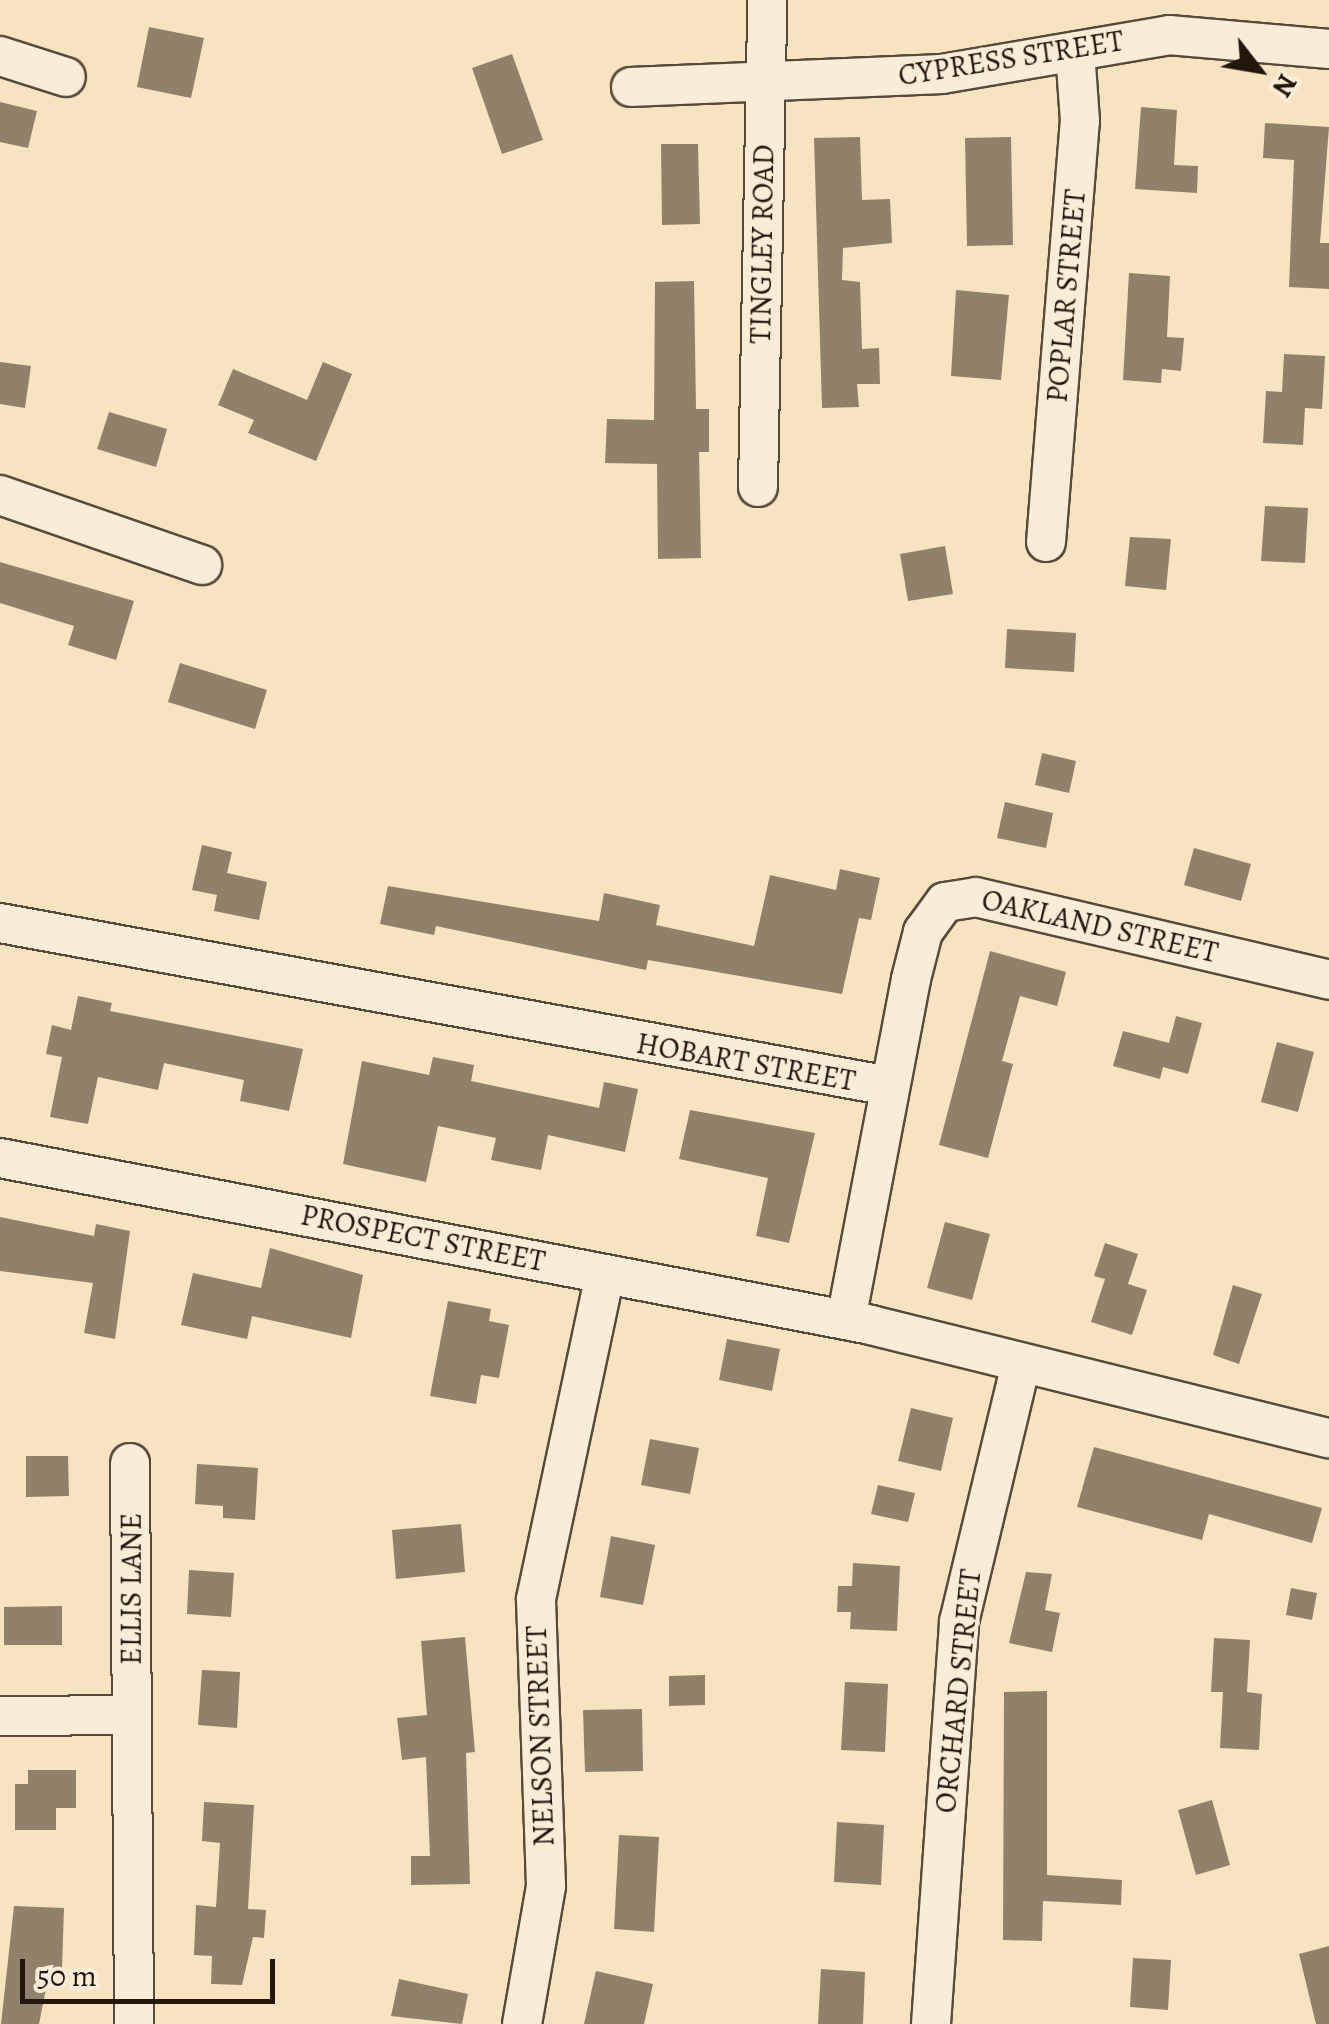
<!DOCTYPE html>
<style>
body{margin:0}
#map{position:relative;width:1329px;height:2024px;overflow:hidden;background:#f6e4c1;font-family:Alegreya,serif}
div>[style]{position:absolute}
[style*='--x']{left:calc(var(--x)*1px);top:calc(var(--y)*1px);width:calc(var(--w)*1px);rotate:calc(var(--a)*1deg)}
.building>*{inset:0;background:#90816b}
.roads{filter:drop-shadow(2px 0 #574a3a) drop-shadow(-2px 0 #574a3a) drop-shadow(0 2px #574a3a) drop-shadow(0 -2px #574a3a)}
.street>*{height:38px;margin:-19px;padding:0 19px;transform-origin:19px;border-radius:19px;background:#f9edd7}
span{translate:-50% -50%;white-space:nowrap;text-align:center;line-height:1.15;-webkit-text-stroke:8px #f9edd7;paint-order:stroke}
.street-label{font-size:30px;color:#22160d}
.north{position:absolute;left:1209px;top:20px;width:100px;height:100px;-webkit-text-stroke:8px #f9edd7;paint-order:stroke;rotate:121deg;font-size:28px;font-weight:700;line-height:40px;text-align:center;color:#22160d}
.north::after{content:'';display:block;margin:auto;width:35px;height:45px;background:#22160d;clip-path:polygon(50% 0,100% 100%,50% 72%,0 100%)}
.scale{position:absolute;left:20px;top:1959px;width:255px;height:45px;box-sizing:border-box;border:5px solid #22160d;border-top:0;padding-left:12px;font-size:30px;line-height:35px;white-space:nowrap;color:#22160d;-webkit-text-stroke:8px #f9edd7;paint-order:stroke}
</style>
<div id="map">
<div class="building">
<i style="clip-path:polygon(149px 27px,204px 38px,191px 98px,137px 87px)"></i>
<i style="clip-path:polygon(512px 54px,543px 140px,502px 154px,472px 68px)"></i>
<i style="clip-path:polygon(0 102px,37px 111px,28px 148px,0 142px)"></i>
<i style="clip-path:polygon(1141px 107px,1177px 110px,1174px 165px,1198px 166px,1197px 193px,1135px 189px)"></i>
<i style="clip-path:polygon(1265px 123px,1329px 127px,1320px 243px,1329px 243px,1329px 289px,1289px 287px,1294px 160px,1263px 158px)"></i>
<i style="clip-path:polygon(860px 137px,862px 200px,890px 199px,892px 243px,843px 248px,842px 280px,860px 282px,862px 349px,879px 348px,880px 384px,857px 384px,859px 407px,822px 408px,814px 138px)"></i>
<i style="clip-path:polygon(1011px 137px,1013px 245px,967px 246px,965px 138px)"></i>
<i style="clip-path:polygon(661px 144px,698px 144px,700px 224px,662px 225px)"></i>
<i style="clip-path:polygon(1129px 273px,1170px 276px,1167px 337px,1184px 338px,1181px 371px,1162px 369px,1161px 383px,1123px 380px)"></i>
<i style="clip-path:polygon(694px 281px,696px 409px,709px 409px,709px 452px,699px 452px,701px 558px,658px 559px,657px 464px,605px 463px,607px 419px,654px 420px,655px 282px)"></i>
<i style="clip-path:polygon(956px 290px,1009px 295px,1001px 380px,951px 376px)"></i>
<i style="clip-path:polygon(1284px 354px,1325px 356px,1322px 409px,1305px 408px,1303px 445px,1263px 443px,1266px 391px,1282px 392px)"></i>
<i style="clip-path:polygon(0 362px,31px 366px,25px 408px,0 404px)"></i>
<i style="clip-path:polygon(323px 362px,352px 374px,316px 461px,248px 433px,254px 420px,218px 405px,233px 369px,307px 400px)"></i>
<i style="clip-path:polygon(109px 412px,167px 429px,156px 467px,97px 449px)"></i>
<i style="clip-path:polygon(1265px 506px,1308px 508px,1305px 563px,1261px 561px)"></i>
<i style="clip-path:polygon(1130px 537px,1171px 539px,1166px 590px,1125px 586px)"></i>
<i style="clip-path:polygon(945px 546px,953px 594px,908px 601px,900px 554px)"></i>
<i style="clip-path:polygon(0 562px,134px 601px,116px 660px,68px 645px,74px 626px,0 603px)"></i>
<i style="clip-path:polygon(1007px 629px,1076px 633px,1074px 672px,1005px 668px)"></i>
<i style="clip-path:polygon(180px 663px,267px 690px,255px 729px,168px 702px)"></i>
<i style="clip-path:polygon(1042px 753px,1076px 761px,1069px 793px,1035px 785px)"></i>
<i style="clip-path:polygon(1005px 802px,1053px 813px,1046px 848px,997px 838px)"></i>
<i style="clip-path:polygon(202px 845px,232px 852px,227px 873px,267px 882px,259px 920px,214px 911px,217px 895px,192px 890px)"></i>
<i style="clip-path:polygon(1194px 848px,1251px 864px,1241px 901px,1184px 885px)"></i>
<i style="clip-path:polygon(840px 869px,880px 878px,871px 920px,859px 918px,842px 994px,648px 960px,646px 970px,436px 926px,434px 935px,380px 924px,388px 886px,599px 921px,604px 893px,660px 905px,656px 925px,754px 946px,770px 875px,836px 890px)"></i>
<i style="clip-path:polygon(990px 951px,1066px 972px,1057px 1006px,1020px 996px,1002px 1061px,1013px 1064px,988px 1158px,939px 1145px)"></i>
<i style="clip-path:polygon(78px 996px,112px 1003px,110px 1011px,303px 1049px,289px 1111px,240px 1101px,244px 1080px,164px 1063px,158px 1090px,98px 1077px,88px 1124px,50px 1117px,62px 1057px,46px 1054px,52px 1025px,71px 1030px)"></i>
<i style="clip-path:polygon(1176px 1016px,1202px 1023px,1188px 1074px,1163px 1067px,1160px 1079px,1113px 1066px,1123px 1031px,1169px 1043px)"></i>
<i style="clip-path:polygon(1277px 1042px,1314px 1052px,1298px 1112px,1261px 1102px)"></i>
<i style="clip-path:polygon(433px 1057px,474px 1065px,471px 1081px,599px 1108px,604px 1082px,638px 1089px,625px 1152px,548px 1135px,541px 1170px,491px 1160px,496px 1138px,438px 1126px,426px 1182px,343px 1164px,362px 1061px,429px 1075px)"></i>
<i style="clip-path:polygon(690px 1110px,815px 1133px,789px 1243px,756px 1236px,768px 1178px,679px 1159px)"></i>
<i style="clip-path:polygon(0 1217px,94px 1236px,96px 1224px,130px 1231px,115px 1339px,84px 1333px,93px 1283px,0 1271px)"></i>
<i style="clip-path:polygon(945px 1222px,990px 1234px,972px 1300px,927px 1288px)"></i>
<i style="clip-path:polygon(1105px 1243px,1138px 1254px,1128px 1284px,1147px 1290px,1132px 1335px,1091px 1322px,1105px 1279px,1094px 1276px)"></i>
<i style="clip-path:polygon(270px 1248px,363px 1275px,351px 1338px,252px 1316px,247px 1339px,181px 1325px,193px 1273px,261px 1288px)"></i>
<i style="clip-path:polygon(1233px 1285px,1262px 1294px,1239px 1364px,1213px 1355px)"></i>
<i style="clip-path:polygon(448px 1301px,491px 1309px,489px 1321px,509px 1325px,499px 1378px,481px 1375px,476px 1404px,430px 1396px)"></i>
<i style="clip-path:polygon(727px 1339px,780px 1349px,772px 1391px,719px 1380px)"></i>
<i style="clip-path:polygon(911px 1408px,953px 1418px,941px 1471px,898px 1461px)"></i>
<i style="clip-path:polygon(650px 1439px,699px 1448px,690px 1494px,641px 1485px)"></i>
<i style="clip-path:polygon(1094px 1447px,1322px 1508px,1312px 1543px,1209px 1514px,1202px 1540px,1077px 1507px)"></i>
<i style="clip-path:polygon(26px 1456px,68px 1456px,69px 1496px,26px 1497px)"></i>
<i style="clip-path:polygon(197px 1464px,258px 1468px,255px 1520px,223px 1518px,223px 1506px,195px 1504px)"></i>
<i style="clip-path:polygon(878px 1485px,915px 1493px,908px 1522px,871px 1514px)"></i>
<i style="clip-path:polygon(461px 1524px,465px 1572px,396px 1579px,392px 1530px)"></i>
<i style="clip-path:polygon(611px 1536px,655px 1545px,643px 1605px,600px 1597px)"></i>
<i style="clip-path:polygon(853px 1563px,900px 1566px,897px 1631px,850px 1629px,851px 1612px,837px 1612px,838px 1586px,852px 1586px)"></i>
<i style="clip-path:polygon(189px 1570px,234px 1573px,231px 1617px,187px 1614px)"></i>
<i style="clip-path:polygon(1026px 1572px,1052px 1574px,1045px 1610px,1060px 1613px,1052px 1652px,1009px 1643px)"></i>
<i style="clip-path:polygon(1291px 1588px,1317px 1593px,1312px 1620px,1286px 1615px)"></i>
<i style="clip-path:polygon(62px 1606px,62px 1645px,4px 1645px,4px 1607px)"></i>
<i style="clip-path:polygon(465px 1637px,475px 1752px,466px 1753px,470px 1884px,411px 1885px,411px 1856px,430px 1856px,426px 1757px,402px 1760px,397px 1718px,427px 1715px,421px 1641px)"></i>
<i style="clip-path:polygon(1214px 1638px,1250px 1640px,1247px 1692px,1262px 1694px,1259px 1750px,1220px 1748px,1223px 1692px,1211px 1692px)"></i>
<i style="clip-path:polygon(202px 1670px,240px 1672px,237px 1728px,198px 1725px)"></i>
<i style="clip-path:polygon(705px 1675px,705px 1705px,669px 1706px,669px 1676px)"></i>
<i style="clip-path:polygon(845px 1682px,888px 1684px,885px 1752px,841px 1750px)"></i>
<i style="clip-path:polygon(1047px 1691px,1047px 1875px,1122px 1880px,1121px 1905px,1043px 1901px,1042px 1941px,1003px 1940px,1004px 1692px)"></i>
<i style="clip-path:polygon(642px 1709px,643px 1771px,585px 1772px,583px 1710px)"></i>
<i style="clip-path:polygon(28px 1770px,76px 1770px,76px 1808px,56px 1808px,56px 1830px,15px 1830px,15px 1784px,28px 1784px)"></i>
<i style="clip-path:polygon(1212px 1800px,1230px 1865px,1196px 1875px,1178px 1810px)"></i>
<i style="clip-path:polygon(204px 1802px,254px 1805px,248px 1909px,266px 1910px,264px 1938px,253px 1937px,242px 1985px,211px 1984px,212px 1956px,194px 1955px,196px 1905px,216px 1907px,220px 1843px,202px 1841px)"></i>
<i style="clip-path:polygon(837px 1822px,884px 1825px,881px 1885px,834px 1882px)"></i>
<i style="clip-path:polygon(619px 1835px,659px 1837px,654px 1932px,614px 1929px)"></i>
<i style="clip-path:polygon(14px 1906px,64px 1908px,62px 1969px,50px 1968px,39px 2024px,1px 2024px)"></i>
<i style="clip-path:polygon(1329px 1946px,1329px 2024px,1316px 2024px,1299px 1954px)"></i>
<i style="clip-path:polygon(1133px 1958px,1171px 1960px,1168px 2010px,1130px 2007px)"></i>
<i style="clip-path:polygon(821px 1969px,865px 1972px,863px 2024px,818px 2024px)"></i>
<i style="clip-path:polygon(596px 1971px,653px 1984px,644px 2024px,584px 2024px)"></i>
<i style="clip-path:polygon(399px 1979px,468px 1994px,462px 2024px,391px 2016px)"></i>
</div>
<div class="roads">
<div class="street">
<i style="--x:0;--y:56;--w:69;--a:17.7"></i>
<i style="--x:631;--y:87;--w:311;--a:-2.4"></i>
<i style="--x:942;--y:74;--w:230;--a:-9.7"></i>
<i style="--x:1169;--y:35;--w:161;--a:5"></i>
<i style="--x:758;--y:487;--w:487;--a:-88.9"></i>
<i style="--x:0;--y:495;--w:214;--a:19.1"></i>
<i style="--x:1046;--y:542;--w:422;--a:-85.4"></i>
<i style="--x:1080;--y:121;--w:70;--a:-94.1"></i>
<i style="--x:0;--y:923;--w:904;--a:10.39"></i>
<i style="--x:0;--y:1158;--w:887;--a:10.85"></i>
<i style="--x:871;--y:1325;--w:472;--a:13.9"></i>
<i style="--x:846;--y:1320;--w:347;--a:-79.2"></i>
<i style="--x:911;--y:979;--w:49;--a:-75.7"></i>
<i style="--x:923;--y:932;--w:37;--a:-54"></i>
<i style="--x:945;--y:902;--w:31;--a:-9"></i>
<i style="--x:976;--y:897;--w:363;--a:13.2"></i>
<i style="--x:130;--y:1463;--w:561;--a:89.59"></i>
<i style="--x:0;--y:1716;--w:132;--a:-0.4"></i>
<i style="--x:522;--y:2024;--w:140;--a:-80.1"></i>
<i style="--x:546;--y:1886;--w:287;--a:-92"></i>
<i style="--x:536;--y:1599;--w:332;--a:-78"></i>
<i style="--x:931;--y:2024;--w:403;--a:-86"></i>
<i style="--x:959;--y:1622;--w:265;--a:-76.5"></i>
</div>
</div>
<div class="street-label">
<span style="left:1011px;top:58px;rotate:-9deg">CYPRESS STREET</span>
<span style="left:762px;top:244px;rotate:-89deg">TINGLEY ROAD</span>
<span style="left:1066px;top:296px;rotate:-85deg">POPLAR STREET</span>
<span style="left:1100px;top:926px;rotate:13deg">OAKLAND STREET</span>
<span style="left:746px;top:1062px;rotate:10deg">HOBART STREET</span>
<span style="left:423px;top:1238px;rotate:11deg">PROSPECT STREET</span>
<span style="left:131px;top:1589px;rotate:-90deg">ELLIS LANE</span>
<span style="left:958px;top:1691px;rotate:-84deg">ORCHARD STREET</span>
<span style="left:540px;top:1736px;rotate:-92deg">NELSON STREET</span>
</div>
<div class="north">N</div>
<div class="scale">50 m</div>
</div>
